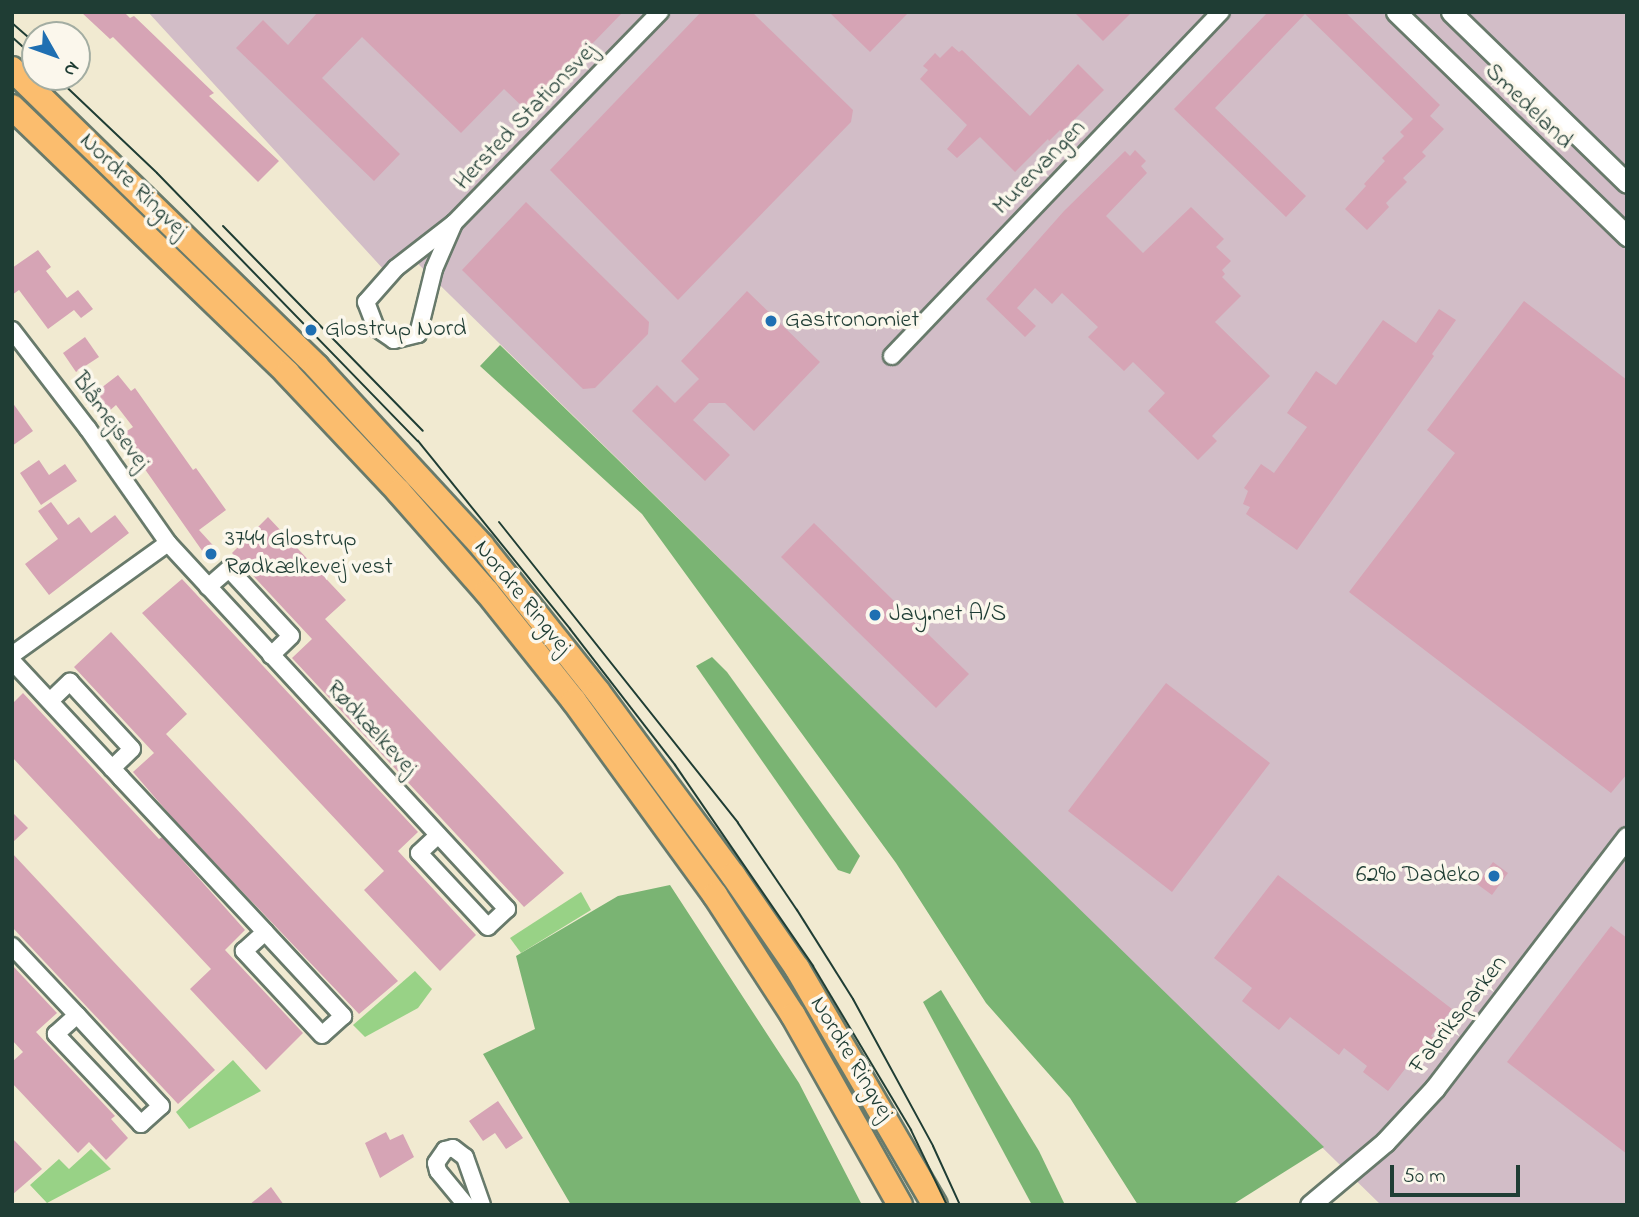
<!DOCTYPE html>
<meta charset="utf-8">
<style>
body{margin:0}
#map{position:relative;width:1639px;height:1217px;overflow:hidden;background:#f1ead1;font-family:"Indie Flower",sans-serif}
div>[style]{position:absolute}
[style*='--x']{left:calc(var(--x)*1px);top:calc(var(--y)*1px);width:calc(var(--w)*1px);rotate:calc(var(--a)*1deg)}
.industrial>*{inset:0;background:#d2bdc7}
.green>*{inset:0;background:#98d286}
.forest>*{inset:0;background:#7ab473}
.building>*{inset:0;background:#d6a4b5}
.roads{filter:drop-shadow(2px 0 #687a6b) drop-shadow(-2px 0 #687a6b) drop-shadow(0 2px #687a6b) drop-shadow(0 -2px #687a6b)}
.minor>*{height:16px;margin:-8px;padding:0 8px;transform-origin:8px;border-radius:8px;background:#fff}
.tertiary>*{height:19px;margin:-9.5px;padding:0 9.5px;transform-origin:9.5px;border-radius:9.5px;background:#fff}
.primary>*{height:24px;margin:-12px;padding:0 12px;transform-origin:12px;border-radius:12px;background:#fbbd6e}
.tram>*{height:2px;margin:-1px;padding:0 1px;transform-origin:1px;border-radius:1px;background:#1f3d34}
.dots>*{width:19px;height:19px;translate:-50% -50%;box-sizing:border-box;border:4px solid #fbf7ec;border-radius:50%}
span{translate:-50% -50%;white-space:nowrap;text-align:center;line-height:1.15;-webkit-text-stroke:7px #fbf7ec;paint-order:stroke}
.street-label{font-size:24px;color:#1f3d34}
.poi-label{font-size:24px;color:#1f3d34}
.left{translate:0 -50%;text-align:left}
.right{translate:-100% -50%;text-align:right}
.frame{position:absolute;inset:0;border:14px solid #1f3d34;pointer-events:none}
.north{position:absolute;left:21px;top:21px;width:70px;height:70px;box-sizing:border-box;background:#fbf7ec;border:2px solid #a3ada2;border-radius:50%;rotate:130deg;font-size:19px;font-weight:700;line-height:28px;text-align:center;color:#1f3d34}
.north::after{content:'';display:block;margin:auto;width:24px;height:32px;background:#1f6fb2;clip-path:polygon(50% 0,100% 100%,50% 72%,0 100%)}
.scale{position:absolute;left:1390px;top:1165px;width:130px;height:32px;box-sizing:border-box;border:4px solid #1f3d34;border-top:0;padding-left:9px;font-size:21px;line-height:24px;white-space:nowrap;color:#1f3d34;-webkit-text-stroke:5px #fbf7ec;paint-order:stroke}
</style>
<div id="map">
<div class="industrial">
<i style="clip-path:polygon(148px 12px,1627px 12px,1627px 1205px,1381px 1205px,405px 251px,385px 271px)"></i>
</div>
<div class="green">
<i style="clip-path:polygon(581px 892px,591px 910px,521px 953px,510px 938px)"></i>
<i style="clip-path:polygon(415px 971px,432px 989px,418px 1008px,365px 1037px,353px 1025px)"></i>
<i style="clip-path:polygon(233px 1060px,261px 1091px,189px 1129px,176px 1112px)"></i>
<i style="clip-path:polygon(91px 1149px,111px 1169px,47px 1203px,30px 1185px,59px 1159px,69px 1169px)"></i>
</div>
<div class="forest">
<i style="clip-path:polygon(500px 345px,1324px 1147px,1232px 1205px,1138px 1205px,1070px 1098px,986px 1003px,896px 863px,642px 514px,480px 366px)"></i>
<i style="clip-path:polygon(712px 657px,727px 672px,860px 856px,850px 874px,838px 870px,696px 666px)"></i>
<i style="clip-path:polygon(670px 885px,799px 1083px,862px 1205px,571px 1205px,483px 1054px,535px 1029px,516px 956px,618px 896px)"></i>
<i style="clip-path:polygon(941px 990px,1039px 1151px,1065px 1205px,1032px 1205px,923px 1002px)"></i>
</div>
<div class="building">
<i style="clip-path:polygon(81px 12px,124px 12px,130px 18px,134px 16px,214px 93px,209px 96px,279px 161px,258px 182px,113px 37px,110px 39px)"></i>
<i style="clip-path:polygon(318px 12px,623px 12px,527px 111px,504px 89px,461px 133px,362px 37px,322px 78px,400px 154px,374px 181px,236px 48px,263px 20px,288px 45px)"></i>
<i style="clip-path:polygon(701px 12px,752px 12px,853px 110px,851px 122px,678px 300px,550px 170px)"></i>
<i style="clip-path:polygon(829px 12px,909px 12px,870px 52px)"></i>
<i style="clip-path:polygon(1074px 12px,1132px 12px,1103px 41px)"></i>
<i style="clip-path:polygon(1268px 12px,1345px 12px,1440px 105px,1430px 116px,1444px 129px,1422px 152px,1426px 156px,1403px 178px,1407px 182px,1386px 203px,1389px 207px,1367px 230px,1345px 209px,1366px 186px,1364px 184px,1385px 161px,1382px 158px,1404px 136px,1400px 132px,1413px 119px,1305px 14px,1215px 108px,1306px 196px,1286px 217px,1174px 109px)"></i>
<i style="clip-path:polygon(952px 46px,959px 52px,962px 50px,1030px 116px,1078px 64px,1104px 90px,1062px 132px,1060px 130px,1049px 141px,1048px 139px,1015px 172px,980px 137px,957px 158px,947px 149px,967px 125px,920px 79px,928px 70px,923px 66px,935px 53px,940px 58px)"></i>
<i style="clip-path:polygon(1135px 150px,1146px 161px,1141px 166px,1147px 173px,1106px 216px,1143px 253px,1191px 207px,1224px 239px,1216px 247px,1231px 261px,1222px 270px,1225px 274px,1222px 277px,1241px 296px,1215px 322px,1270px 376px,1212px 436px,1217px 441px,1198px 460px,1148px 411px,1165px 393px,1133px 362px,1124px 371px,1088px 337px,1098px 327px,1062px 293px,1052px 304px,1035px 288px,1017px 308px,1036px 326px,1025px 337px,986px 299px,1064px 211px,1125px 151px,1130px 156px)"></i>
<i style="clip-path:polygon(526px 202px,649px 322px,648px 334px,595px 388px,583px 389px,462px 270px)"></i>
<i style="clip-path:polygon(38px 250px,51px 267px,46px 271px,67px 298px,78px 290px,93px 309px,81px 318px,74px 310px,48px 329px,19px 290px,12px 295px,12px 268px)"></i>
<i style="clip-path:polygon(747px 291px,820px 362px,754px 431px,725px 403px,709px 403px,693px 420px,730px 455px,705px 481px,632px 411px,657px 385px,675px 403px,699px 379px,681px 361px)"></i>
<i style="clip-path:polygon(1524px 301px,1627px 380px,1627px 774px,1611px 793px,1349px 592px,1455px 453px,1427px 430px)"></i>
<i style="clip-path:polygon(1439px 309px,1456px 320px,1432px 354px,1434px 356px,1297px 550px,1246px 514px,1250px 507px,1243px 504px,1248px 491px,1244px 488px,1261px 464px,1274px 473px,1307px 427px,1287px 413px,1316px 371px,1336px 385px,1383px 320px,1416px 343px)"></i>
<i style="clip-path:polygon(85px 337px,99px 357px,76px 372px,63px 353px)"></i>
<i style="clip-path:polygon(118px 375px,131px 391px,135px 388px,193px 470px,196px 468px,226px 510px,199px 530px,220px 553px,210px 562px,121px 435px,133px 427px,116px 405px,107px 413px,92px 395px)"></i>
<i style="clip-path:polygon(12px 402px,33px 431px,12px 446px)"></i>
<i style="clip-path:polygon(39px 460px,49px 475px,65px 464px,77px 481px,41px 505px,20px 473px)"></i>
<i style="clip-path:polygon(51px 502px,68px 525px,79px 517px,91px 533px,115px 515px,129px 533px,49px 595px,25px 564px,58px 539px,38px 511px)"></i>
<i style="clip-path:polygon(268px 517px,346px 600px,325px 619px,564px 873px,524px 907px,292px 658px,312px 639px,232px 553px)"></i>
<i style="clip-path:polygon(814px 523px,969px 674px,936px 708px,781px 557px)"></i>
<i style="clip-path:polygon(182px 579px,418px 832px,398px 851px,476px 935px,440px 971px,364px 890px,384px 871px,142px 613px)"></i>
<i style="clip-path:polygon(111px 632px,187px 714px,166px 734px,398px 981px,359px 1014px,177px 823px,133px 772px,154px 753px,74px 667px)"></i>
<i style="clip-path:polygon(1166px 683px,1270px 763px,1172px 892px,1068px 811px)"></i>
<i style="clip-path:polygon(23px 693px,159px 839px,162px 837px,245px 930px,225px 950px,303px 1033px,266px 1070px,190px 989px,211px 969px,12px 757px,12px 704px)"></i>
<i style="clip-path:polygon(12px 812px,28px 828px,12px 843px)"></i>
<i style="clip-path:polygon(12px 853px,215px 1070px,178px 1104px,12px 927px)"></i>
<i style="clip-path:polygon(1493px 862px,1508px 873px,1492px 895px,1477px 884px)"></i>
<i style="clip-path:polygon(1278px 875px,1452px 1009px,1431px 1036px,1439px 1041px,1429px 1053px,1422px 1047px,1388px 1091px,1363px 1072px,1367px 1066px,1344px 1048px,1339px 1055px,1290px 1017px,1279px 1030px,1242px 1001px,1252px 988px,1214px 958px)"></i>
<i style="clip-path:polygon(1611px 926px,1627px 938px,1627px 1154px,1507px 1062px)"></i>
<i style="clip-path:polygon(12px 965px,57px 1013px,36px 1032px,115px 1116px,111px 1119px,128px 1138px,106px 1160px,89px 1142px,78px 1153px,12px 1083px,12px 1062px,23px 1052px,12px 1040px)"></i>
<i style="clip-path:polygon(498px 1101px,523px 1138px,506px 1149px,495px 1133px,483px 1141px,469px 1121px)"></i>
<i style="clip-path:polygon(386px 1132px,390px 1140px,403px 1134px,414px 1157px,380px 1178px,365px 1143px)"></i>
<i style="clip-path:polygon(12px 1138px,42px 1169px,12px 1195px)"></i>
<i style="clip-path:polygon(271px 1187px,284px 1205px,249px 1205px)"></i>
</div>
<div class="roads">
<div class="minor">
<i style="--x:454;--y:223;--w:50;--a:113.5"></i>
<i style="--x:434;--y:269;--w:67;--a:103.8"></i>
<i style="--x:418;--y:334;--w:25;--a:166"></i>
<i style="--x:394;--y:340;--w:22;--a:-146"></i>
<i style="--x:376;--y:328;--w:28;--a:-111"></i>
<i style="--x:366;--y:302;--w:45;--a:-48.6"></i>
<i style="--x:396;--y:268;--w:73;--a:-37.8"></i>
<i style="--x:454;--y:223;--w:295;--a:-45.7"></i>
<i style="--x:12;--y:330;--w:125;--a:52.5"></i>
<i style="--x:88;--y:429;--w:139;--a:54.9"></i>
<i style="--x:168;--y:543;--w:499;--a:47.2"></i>
<i style="--x:507;--y:909;--w:26;--a:137"></i>
<i style="--x:488;--y:927;--w:101;--a:-133"></i>
<i style="--x:419;--y:853;--w:26;--a:-43"></i>
<i style="--x:892;--y:356;--w:476;--a:-46.3"></i>
<i style="--x:208;--y:587;--w:28;--a:-41"></i>
<i style="--x:229;--y:569;--w:91;--a:47.2"></i>
<i style="--x:291;--y:636;--w:28;--a:136"></i>
<i style="--x:12;--y:655;--w:192;--a:-35.7"></i>
<i style="--x:12;--y:661;--w:160;--a:47"></i>
<i style="--x:121;--y:778;--w:211;--a:46.9"></i>
<i style="--x:265;--y:932;--w:115;--a:47.1"></i>
<i style="--x:343;--y:1016;--w:28;--a:138"></i>
<i style="--x:322;--y:1035;--w:115;--a:-132.9"></i>
<i style="--x:244;--y:951;--w:28;--a:-42"></i>
<i style="--x:50;--y:701;--w:28;--a:-44"></i>
<i style="--x:70;--y:682;--w:91;--a:47.2"></i>
<i style="--x:132;--y:749;--w:28;--a:136"></i>
<i style="--x:12;--y:946;--w:95;--a:46.7"></i>
<i style="--x:77;--y:1015;--w:124;--a:47.3"></i>
<i style="--x:161;--y:1106;--w:27;--a:138"></i>
<i style="--x:141;--y:1124;--w:124;--a:-133.4"></i>
<i style="--x:56;--y:1034;--w:28;--a:-42"></i>
<i style="--x:466;--y:1205;--w:44;--a:-129.5"></i>
<i style="--x:438;--y:1171;--w:8;--a:-104"></i>
<i style="--x:436;--y:1163;--w:16;--a:-55"></i>
<i style="--x:445;--y:1150;--w:8;--a:-14"></i>
<i style="--x:453;--y:1148;--w:15;--a:37"></i>
<i style="--x:465;--y:1157;--w:51;--a:70.5"></i>
</div>
<div class="tertiary">
<i style="--x:1396;--y:12;--w:322;--a:44.1"></i>
<i style="--x:1451;--y:12;--w:245;--a:44.2"></i>
<i style="--x:1310;--y:1205;--w:98;--a:-40"></i>
<i style="--x:1385;--y:1142;--w:74;--a:-47.2"></i>
<i style="--x:1435;--y:1088;--w:316;--a:-52.6"></i>
</div>
<div class="primary">
<i style="--x:12;--y:69;--w:426;--a:44.3"></i>
<i style="--x:317;--y:367;--w:243;--a:47.3"></i>
<i style="--x:482;--y:546;--w:186;--a:51.5"></i>
<i style="--x:598;--y:692;--w:227;--a:53.6"></i>
<i style="--x:733;--y:875;--w:113;--a:55.5"></i>
<i style="--x:797;--y:968;--w:274;--a:59.8"></i>
<i style="--x:12;--y:107;--w:383;--a:44"></i>
<i style="--x:287;--y:373;--w:163;--a:46.7"></i>
<i style="--x:399;--y:492;--w:133;--a:48.7"></i>
<i style="--x:487;--y:592;--w:139;--a:51.4"></i>
<i style="--x:574;--y:701;--w:240;--a:54"></i>
<i style="--x:715;--y:895;--w:143;--a:57"></i>
<i style="--x:793;--y:1015;--w:218;--a:60.6"></i>
</div>
</div>
<div class="tram">
<i style="--x:12;--y:23;--w:30;--a:41"></i>
<i style="--x:12;--y:37;--w:31;--a:42"></i>
<i style="--x:56;--y:77;--w:139;--a:43.5"></i>
<i style="--x:157;--y:173;--w:374;--a:45.8"></i>
<i style="--x:418;--y:441;--w:242;--a:51"></i>
<i style="--x:570;--y:629;--w:172;--a:52.3"></i>
<i style="--x:675;--y:765;--w:244;--a:55.5"></i>
<i style="--x:813;--y:966;--w:191;--a:59.1"></i>
<i style="--x:911;--y:1130;--w:83;--a:64.4"></i>
<i style="--x:223;--y:226;--w:286;--a:45.7"></i>
<i style="--x:499;--y:522;--w:384;--a:51.5"></i>
<i style="--x:738;--y:823;--w:105;--a:55.9"></i>
<i style="--x:797;--y:910;--w:105;--a:57.8"></i>
<i style="--x:853;--y:999;--w:167;--a:61.4"></i>
<i style="--x:933;--y:1146;--w:65;--a:65.4"></i>
</div>
<div class="dots">
<i style="left:771px;top:321px;background:#1f6fb2"></i>
<i style="left:311px;top:330px;background:#1f6fb2"></i>
<i style="left:211px;top:554px;background:#1f6fb2"></i>
<i style="left:875px;top:615px;background:#1f6fb2"></i>
<i style="left:1494px;top:876px;background:#1f6fb2"></i>
</div>
<div class="street-label">
<span style="left:1528px;top:107px;rotate:44deg">Smedeland</span>
<span style="left:526px;top:117px;rotate:-46deg">Hersted Stationsvej</span>
<span style="left:1040px;top:168px;rotate:-46deg">Murervangen</span>
<span style="left:133px;top:186px;rotate:44deg">Nordre Ringvej</span>
<span style="left:110px;top:422px;rotate:54deg">Blåmejsevej</span>
<span style="left:522px;top:598px;rotate:51deg">Nordre Ringvej</span>
<span style="left:371px;top:729px;rotate:47deg">Rødkælkevej</span>
<span style="left:1459px;top:1015px;rotate:-52deg">Fabriksparken</span>
<span style="left:851px;top:1059px;rotate:59deg">Nordre Ringvej</span>
</div>
<div class="poi-label">
<span class="left" style="left:785px;top:321px">Gastronomiet</span>
<span class="left" style="left:325px;top:330px">Glostrup Nord</span>
<span class="left" style="left:225px;top:554px">3744 Glostrup<br>Rødkælkevej vest</span>
<span class="left" style="left:889px;top:615px">Jay.net A/S</span>
<span class="right" style="left:1480px;top:876px">6290 Dadeko</span>
</div>
<div class="frame"></div>
<div class="north">N</div>
<div class="scale">50 m</div>
</div>
